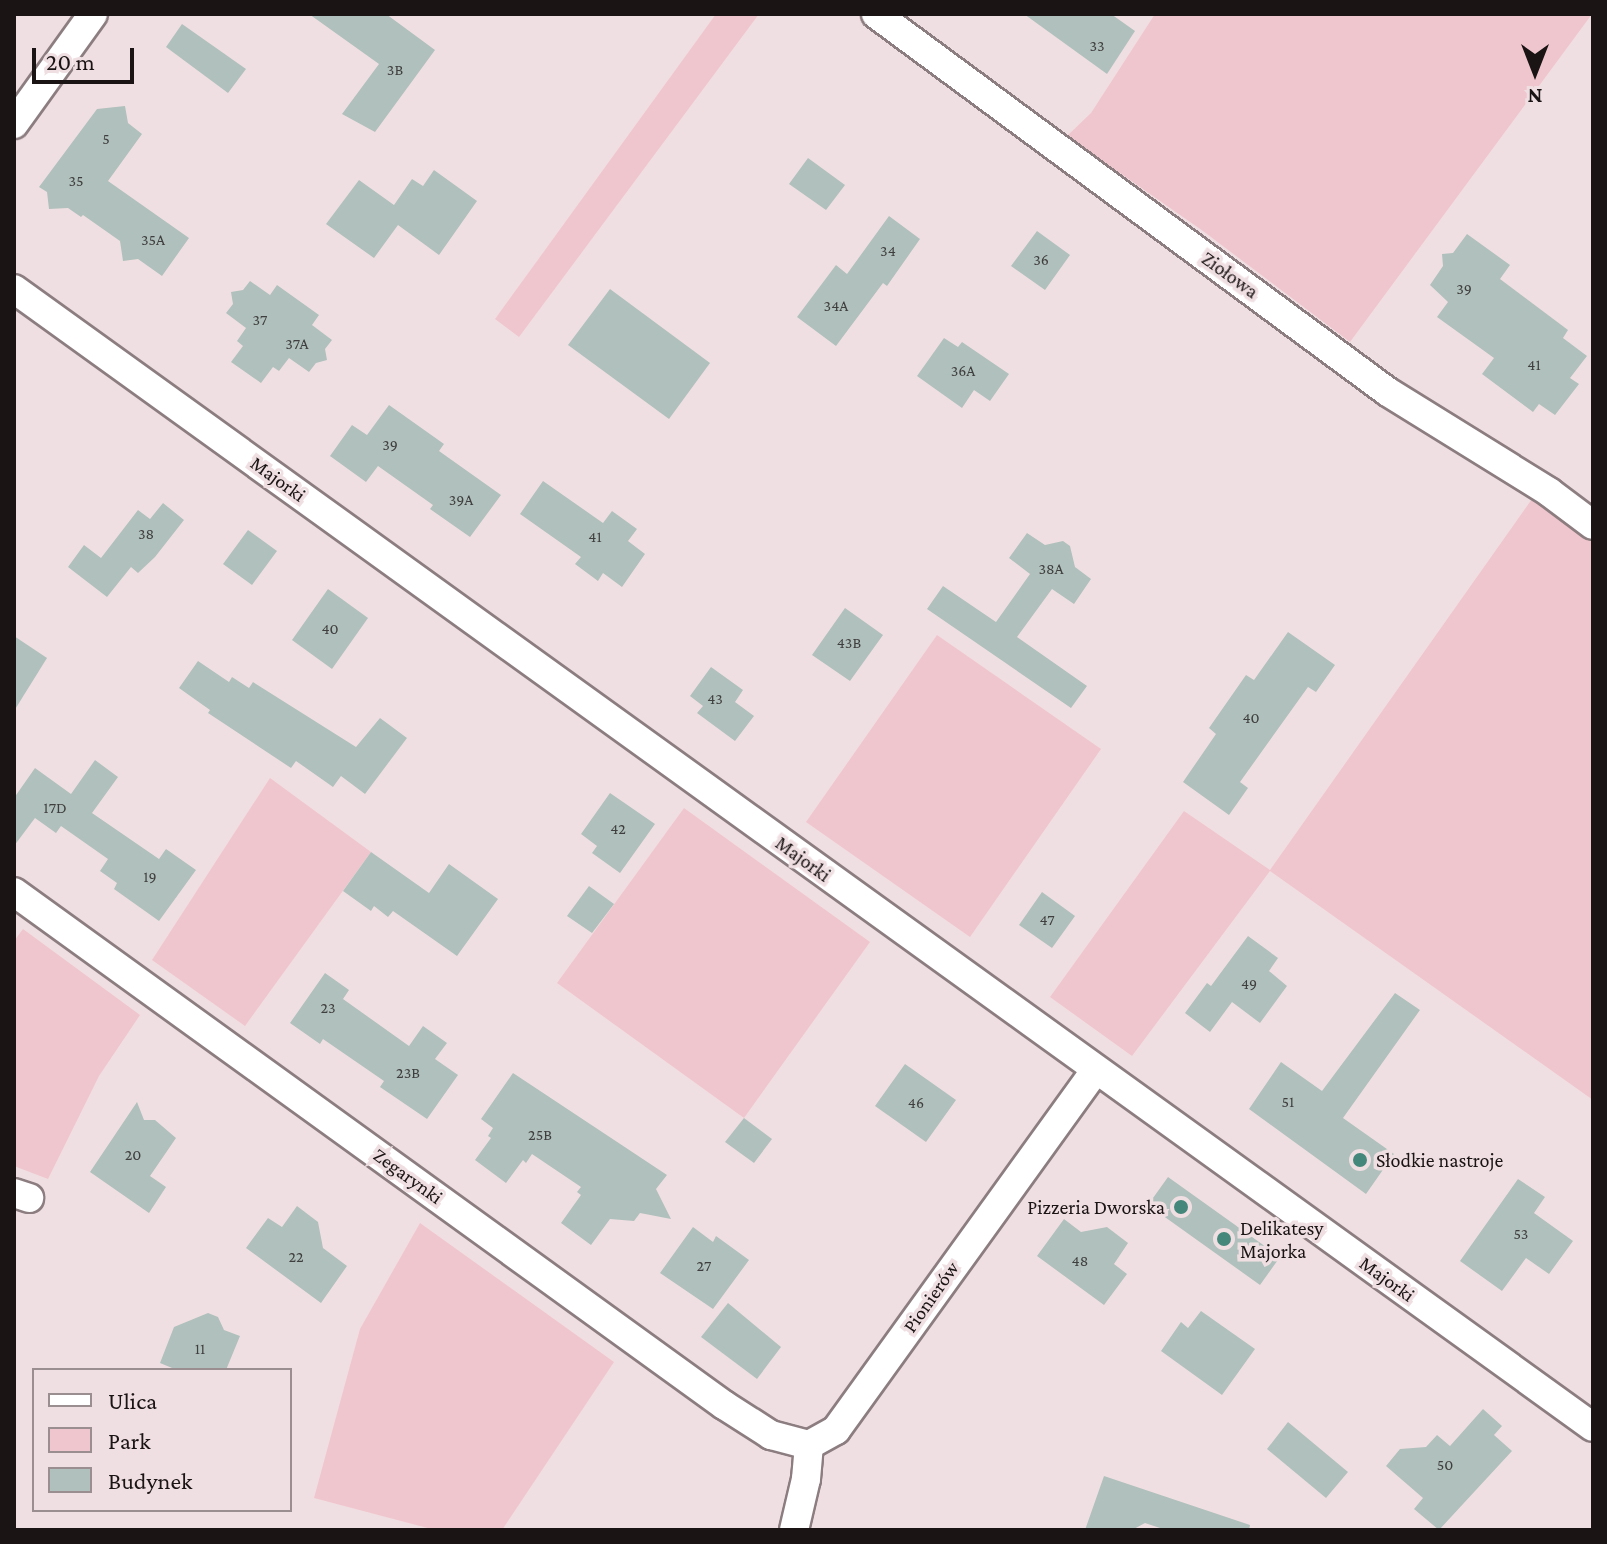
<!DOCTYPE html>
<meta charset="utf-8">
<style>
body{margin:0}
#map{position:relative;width:1607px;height:1544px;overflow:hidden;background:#f0dfe2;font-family:"Crimson Pro",serif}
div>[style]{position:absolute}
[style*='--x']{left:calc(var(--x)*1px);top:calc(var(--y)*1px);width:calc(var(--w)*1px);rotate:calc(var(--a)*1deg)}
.green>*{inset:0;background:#f0c6ce}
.building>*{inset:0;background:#b0c0bc}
.roads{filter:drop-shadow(2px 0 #8c7d80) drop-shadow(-2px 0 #8c7d80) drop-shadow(0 2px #8c7d80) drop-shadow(0 -2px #8c7d80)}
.minor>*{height:28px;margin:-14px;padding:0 14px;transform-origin:14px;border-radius:14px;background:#fff}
.dots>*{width:22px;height:22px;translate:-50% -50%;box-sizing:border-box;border:4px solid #f0dfe2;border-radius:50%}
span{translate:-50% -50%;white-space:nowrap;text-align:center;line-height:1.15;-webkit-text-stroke:7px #f0dfe2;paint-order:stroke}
.number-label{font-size:16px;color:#403f3f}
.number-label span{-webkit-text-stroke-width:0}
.street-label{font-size:20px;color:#1a1415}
.poi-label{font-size:20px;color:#1a1415}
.left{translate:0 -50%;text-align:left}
.right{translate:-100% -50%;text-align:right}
.frame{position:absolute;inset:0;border:16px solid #1a1415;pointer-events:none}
.legend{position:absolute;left:32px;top:1368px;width:260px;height:144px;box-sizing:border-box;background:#f0dfe2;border:2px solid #9a8e90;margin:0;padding:10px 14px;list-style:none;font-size:24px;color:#1a1415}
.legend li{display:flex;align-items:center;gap:16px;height:40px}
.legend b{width:40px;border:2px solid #9a8e90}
.north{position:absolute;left:1495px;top:32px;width:80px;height:80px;-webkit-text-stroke:6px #f0dfe2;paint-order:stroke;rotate:180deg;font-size:22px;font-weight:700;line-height:32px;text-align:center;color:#1a1415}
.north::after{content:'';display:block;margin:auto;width:28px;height:36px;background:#1a1415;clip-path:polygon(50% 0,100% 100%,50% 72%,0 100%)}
.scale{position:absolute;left:32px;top:48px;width:102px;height:36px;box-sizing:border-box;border:4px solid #1a1415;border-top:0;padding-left:10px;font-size:24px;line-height:28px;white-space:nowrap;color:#1a1415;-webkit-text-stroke:6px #f0dfe2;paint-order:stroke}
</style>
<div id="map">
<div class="green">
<i style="clip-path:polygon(716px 14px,759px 14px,519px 337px,495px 319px)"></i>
<i style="clip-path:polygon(1155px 14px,1592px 14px,1350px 342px,1203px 231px,1067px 136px,1091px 113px)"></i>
<i style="clip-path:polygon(1532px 499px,1593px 543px,1593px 1100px,1270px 871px,1132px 1056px,1050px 997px,1184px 811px,1270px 870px)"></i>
<i style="clip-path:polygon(937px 635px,1101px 749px,970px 937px,806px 822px)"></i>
<i style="clip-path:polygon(270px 778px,371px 852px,245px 1026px,152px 960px)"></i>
<i style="clip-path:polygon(684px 808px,870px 942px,744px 1118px,557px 983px)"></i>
<i style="clip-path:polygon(23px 929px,140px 1015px,99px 1076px,48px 1179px,14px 1166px,14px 941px)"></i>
<i style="clip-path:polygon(420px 1223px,614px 1362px,502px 1530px,435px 1530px,314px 1498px,360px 1329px)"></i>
</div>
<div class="building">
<i style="clip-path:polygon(309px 14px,386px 14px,435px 50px,375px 132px,342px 114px,379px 64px)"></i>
<i style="clip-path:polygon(1024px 14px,1111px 14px,1135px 31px,1107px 74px)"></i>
<i style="clip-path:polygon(182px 24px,246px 69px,228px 93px,166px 47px)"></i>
<i style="clip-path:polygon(125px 106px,128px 123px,142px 134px,108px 181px,189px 238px,162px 276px,138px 259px,123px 261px,120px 241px,83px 215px,81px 217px,68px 208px,49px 209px,47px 192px,39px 187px,97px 109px)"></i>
<i style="clip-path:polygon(808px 158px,845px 185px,826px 210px,789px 184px)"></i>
<i style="clip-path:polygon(434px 170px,477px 201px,439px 255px,398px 225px,374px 258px,326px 224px,359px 180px,394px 205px,412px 179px,423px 186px)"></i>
<i style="clip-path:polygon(889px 216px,920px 239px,887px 286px,883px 283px,836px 346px,797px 317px,836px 265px,847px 274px)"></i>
<i style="clip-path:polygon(1037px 231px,1070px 255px,1045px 290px,1011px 266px)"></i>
<i style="clip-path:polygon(1467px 234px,1510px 265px,1500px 279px,1568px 330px,1563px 338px,1587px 356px,1570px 378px,1579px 384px,1555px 415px,1539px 404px,1533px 412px,1482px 374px,1494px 358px,1437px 317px,1448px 302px,1430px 285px,1443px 266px,1442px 254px,1453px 253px)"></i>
<i style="clip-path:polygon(250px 281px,270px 295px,277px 285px,319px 315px,312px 325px,332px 340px,325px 349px,327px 360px,316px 363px,309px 372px,289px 358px,279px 371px,273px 367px,261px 383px,231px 362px,243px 346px,237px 341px,246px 328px,226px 313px,233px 304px,231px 292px,243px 290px)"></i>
<i style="clip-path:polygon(610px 289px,710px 363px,669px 419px,568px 345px)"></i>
<i style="clip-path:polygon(944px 338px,958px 347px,962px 342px,1009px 374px,990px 401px,974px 390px,962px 408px,917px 376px)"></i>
<i style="clip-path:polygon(389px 405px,444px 444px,439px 451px,501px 495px,470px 537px,430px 509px,433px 505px,378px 466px,366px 482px,330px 456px,352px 425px,367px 435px)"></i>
<i style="clip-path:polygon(543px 481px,603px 523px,612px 511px,637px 529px,628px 541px,645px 554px,622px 587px,603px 573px,598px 581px,575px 564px,581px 557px,520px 514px)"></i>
<i style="clip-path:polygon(163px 503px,184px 520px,155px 557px,138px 573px,131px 567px,107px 597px,68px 567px,84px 545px,101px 558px,138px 510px,150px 519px)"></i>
<i style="clip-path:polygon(248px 530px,277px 551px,252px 585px,223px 564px)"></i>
<i style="clip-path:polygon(1027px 533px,1045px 545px,1063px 541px,1070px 546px,1075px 567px,1091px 579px,1074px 604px,1052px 589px,1017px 637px,1087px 686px,1071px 708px,927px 609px,943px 586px,996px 622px,1030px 574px,1009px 558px)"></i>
<i style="clip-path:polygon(328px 589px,368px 618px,332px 669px,292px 640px)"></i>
<i style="clip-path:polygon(845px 608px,883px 635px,850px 681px,812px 655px)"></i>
<i style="clip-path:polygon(1288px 632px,1335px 665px,1316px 692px,1308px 687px,1240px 782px,1248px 788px,1229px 815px,1183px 782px,1216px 734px,1209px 728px,1246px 675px,1254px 680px)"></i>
<i style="clip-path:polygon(14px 636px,47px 658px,14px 711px)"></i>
<i style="clip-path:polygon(198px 661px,229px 682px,232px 677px,249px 688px,253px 682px,356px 747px,380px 718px,407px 738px,365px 794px,341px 776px,333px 787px,296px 761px,291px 768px,208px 713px,210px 710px,179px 688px)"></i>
<i style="clip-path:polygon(711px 667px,743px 690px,735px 702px,754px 716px,735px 741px,697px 713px,703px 706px,690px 696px)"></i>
<i style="clip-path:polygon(95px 760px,118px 777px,92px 813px,159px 859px,166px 849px,196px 870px,159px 921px,114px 889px,117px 883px,100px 871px,108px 859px,61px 826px,56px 833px,35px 818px,14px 846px,14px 798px,35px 768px,71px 794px)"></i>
<i style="clip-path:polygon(610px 793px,655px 824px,620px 873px,592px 853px,597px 846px,581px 834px)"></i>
<i style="clip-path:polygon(371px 852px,429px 893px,449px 864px,498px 899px,457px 956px,393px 911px,388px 917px,374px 906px,371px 911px,343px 891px)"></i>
<i style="clip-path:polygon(589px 886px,614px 904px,592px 933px,567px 916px)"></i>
<i style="clip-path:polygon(1042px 892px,1075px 916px,1052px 948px,1019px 925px)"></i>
<i style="clip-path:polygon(1248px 936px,1278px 958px,1269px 971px,1287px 986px,1260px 1023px,1232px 1002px,1210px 1032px,1185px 1013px,1207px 983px,1211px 986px)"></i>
<i style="clip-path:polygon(325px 973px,349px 990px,343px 999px,409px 1046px,423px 1026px,447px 1043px,435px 1059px,458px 1075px,427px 1119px,380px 1087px,384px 1081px,323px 1039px,320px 1044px,290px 1023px)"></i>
<i style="clip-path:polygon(1395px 993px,1420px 1010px,1343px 1118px,1394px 1154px,1366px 1194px,1249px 1109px,1281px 1062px,1322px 1091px)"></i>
<i style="clip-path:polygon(905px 1064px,956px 1100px,926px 1142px,875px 1106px)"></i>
<i style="clip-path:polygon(513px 1073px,667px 1175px,656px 1189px,671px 1219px,640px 1213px,634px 1221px,610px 1219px,591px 1245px,561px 1223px,581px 1195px,577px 1192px,581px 1187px,532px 1154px,526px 1163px,523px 1160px,506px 1183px,475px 1160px,491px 1138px,488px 1136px,493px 1128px,481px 1119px)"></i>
<i style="clip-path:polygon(137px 1102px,144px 1120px,155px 1120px,176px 1138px,150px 1176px,166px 1187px,149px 1213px,90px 1172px)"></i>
<i style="clip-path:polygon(744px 1118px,772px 1139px,754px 1163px,725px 1142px)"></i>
<i style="clip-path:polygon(1168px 1177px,1280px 1257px,1260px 1285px,1148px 1205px)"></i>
<i style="clip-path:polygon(1518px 1179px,1545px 1197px,1534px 1213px,1573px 1241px,1549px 1274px,1526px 1258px,1502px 1291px,1460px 1261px)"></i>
<i style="clip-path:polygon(297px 1206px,318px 1222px,323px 1248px,347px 1266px,321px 1303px,246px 1248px,268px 1218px,282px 1227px)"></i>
<i style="clip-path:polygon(1064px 1219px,1081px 1232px,1107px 1227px,1128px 1243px,1114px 1264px,1127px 1274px,1104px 1305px,1037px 1256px)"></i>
<i style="clip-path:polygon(693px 1227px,713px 1242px,716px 1236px,749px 1260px,713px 1309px,660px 1273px)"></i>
<i style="clip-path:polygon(728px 1303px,781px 1347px,757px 1379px,701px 1337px)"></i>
<i style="clip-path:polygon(1201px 1311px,1255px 1349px,1222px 1395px,1161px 1351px,1181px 1322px,1188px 1328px)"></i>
<i style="clip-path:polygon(208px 1313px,218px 1317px,224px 1330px,240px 1336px,226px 1370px,177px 1370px,160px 1363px,174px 1327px)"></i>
<i style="clip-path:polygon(1483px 1409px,1502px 1426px,1494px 1435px,1512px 1451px,1439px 1530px,1414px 1509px,1423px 1498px,1386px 1466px,1400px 1449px,1426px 1447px,1437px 1435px,1450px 1446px)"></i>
<i style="clip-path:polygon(1288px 1422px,1348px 1472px,1326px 1498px,1267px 1449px)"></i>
<i style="clip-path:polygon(1104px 1476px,1250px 1525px,1249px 1530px,1166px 1530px,1145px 1523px,1132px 1530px,1085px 1530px)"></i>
</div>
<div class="roads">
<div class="minor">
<i style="--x:876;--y:14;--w:636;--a:36.44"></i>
<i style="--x:1388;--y:392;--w:190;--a:31.8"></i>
<i style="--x:1549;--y:492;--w:55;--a:36.9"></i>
<i style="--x:14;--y:124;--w:135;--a:-54.3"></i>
<i style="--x:14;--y:289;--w:1946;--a:35.78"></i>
<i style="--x:14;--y:892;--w:876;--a:35.85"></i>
<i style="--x:724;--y:1405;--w:56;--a:32.6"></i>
<i style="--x:771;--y:1435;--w:39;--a:15"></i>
<i style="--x:14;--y:1193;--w:16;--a:18"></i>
<i style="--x:809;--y:1445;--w:31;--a:-29"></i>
<i style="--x:836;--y:1430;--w:444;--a:-54.2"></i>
<i style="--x:794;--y:1530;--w:52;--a:-76.8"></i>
<i style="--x:806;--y:1479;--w:34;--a:-85"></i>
</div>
</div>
<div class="dots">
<i style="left:1360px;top:1160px;background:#45887b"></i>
<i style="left:1181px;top:1207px;background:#45887b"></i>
<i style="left:1224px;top:1239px;background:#45887b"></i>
</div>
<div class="number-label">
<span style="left:1097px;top:46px">33</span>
<span style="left:395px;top:70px">3B</span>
<span style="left:106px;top:139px">5</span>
<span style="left:76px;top:181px">35</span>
<span style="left:153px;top:240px">35A</span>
<span style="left:888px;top:251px">34</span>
<span style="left:1041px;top:260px">36</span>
<span style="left:1464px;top:289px">39</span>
<span style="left:836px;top:306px">34A</span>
<span style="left:260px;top:320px">37</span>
<span style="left:297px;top:344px">37A</span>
<span style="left:1534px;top:365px">41</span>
<span style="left:963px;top:371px">36A</span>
<span style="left:390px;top:445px">39</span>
<span style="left:461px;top:500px">39A</span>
<span style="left:146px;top:534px">38</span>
<span style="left:595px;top:537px">41</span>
<span style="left:1051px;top:569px">38A</span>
<span style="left:330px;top:629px">40</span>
<span style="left:849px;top:643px">43B</span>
<span style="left:715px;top:699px">43</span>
<span style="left:1251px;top:718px">40</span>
<span style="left:55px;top:808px">17D</span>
<span style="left:618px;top:829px">42</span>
<span style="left:150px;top:877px">19</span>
<span style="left:1047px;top:920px">47</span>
<span style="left:1249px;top:984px">49</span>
<span style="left:328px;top:1008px">23</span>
<span style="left:408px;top:1073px">23B</span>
<span style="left:1288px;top:1102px">51</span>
<span style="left:916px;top:1103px">46</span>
<span style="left:540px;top:1135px">25B</span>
<span style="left:133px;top:1155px">20</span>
<span style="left:1521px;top:1234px">53</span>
<span style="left:296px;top:1257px">22</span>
<span style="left:1080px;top:1261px">48</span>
<span style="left:704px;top:1266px">27</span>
<span style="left:200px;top:1349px">11</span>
<span style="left:1445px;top:1465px">50</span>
</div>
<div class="street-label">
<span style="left:1230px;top:275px;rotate:36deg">Ziołowa</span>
<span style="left:278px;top:479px;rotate:36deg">Majorki</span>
<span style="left:803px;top:859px;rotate:36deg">Majorki</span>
<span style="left:408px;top:1176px;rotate:36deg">Zegarynki</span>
<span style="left:1387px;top:1279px;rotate:36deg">Majorki</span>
<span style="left:931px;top:1297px;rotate:-55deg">Pionierów</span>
</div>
<div class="poi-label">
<span class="left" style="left:1376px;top:1160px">Słodkie nastroje</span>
<span class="right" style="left:1165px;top:1207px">Pizzeria Dworska</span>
<span class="left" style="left:1240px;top:1240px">Delikatesy<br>Majorka</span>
</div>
<div class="frame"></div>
<ul class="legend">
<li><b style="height:10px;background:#fff"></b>Ulica</li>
<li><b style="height:22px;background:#f0c6ce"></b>Park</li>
<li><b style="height:22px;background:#b0c0bc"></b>Budynek</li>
</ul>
<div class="north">N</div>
<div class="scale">20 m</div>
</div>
